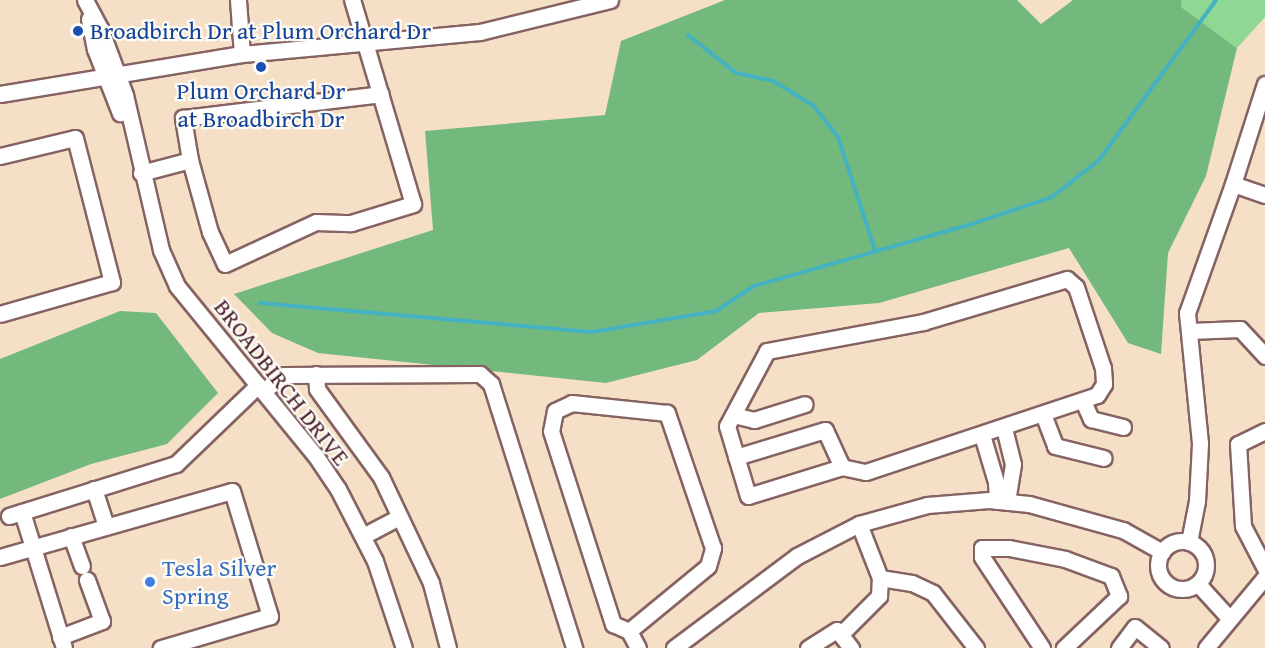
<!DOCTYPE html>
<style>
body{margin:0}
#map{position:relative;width:1265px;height:648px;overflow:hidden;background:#f5e0c7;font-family:"Gentium Book Plus",serif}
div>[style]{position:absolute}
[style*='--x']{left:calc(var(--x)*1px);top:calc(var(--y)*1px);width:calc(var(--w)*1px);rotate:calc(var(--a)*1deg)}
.green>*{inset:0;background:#8fd893}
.forest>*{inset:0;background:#73b87d}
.stream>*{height:4px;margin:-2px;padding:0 2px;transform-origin:2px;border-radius:2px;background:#45b2c2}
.roads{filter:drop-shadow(2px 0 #866362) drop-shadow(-2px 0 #866362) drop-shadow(0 2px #866362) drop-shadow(0 -2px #866362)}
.minor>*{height:15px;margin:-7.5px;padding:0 7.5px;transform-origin:7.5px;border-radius:7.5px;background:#fff}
.minor>.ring{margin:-7.5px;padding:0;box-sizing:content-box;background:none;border:15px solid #fff;border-radius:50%}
.dots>*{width:16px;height:16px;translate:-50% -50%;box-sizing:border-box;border:3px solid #fdfcf7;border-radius:50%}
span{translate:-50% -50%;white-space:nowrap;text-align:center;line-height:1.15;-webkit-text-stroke:4.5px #fdfcf7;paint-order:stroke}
.transit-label{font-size:24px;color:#164399}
.left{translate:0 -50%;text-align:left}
.street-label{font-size:24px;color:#4a1f2b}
.shop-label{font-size:24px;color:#366cbe}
</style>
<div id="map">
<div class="green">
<i style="clip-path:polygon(1182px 0,1265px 0,1265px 17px,1237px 48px,1181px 7px)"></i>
</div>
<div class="forest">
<i style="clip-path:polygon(725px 0,1017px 0,1041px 24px,1073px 0,1182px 0,1181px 7px,1237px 48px,1206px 176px,1168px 253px,1161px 354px,1128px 343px,1069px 248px,879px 303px,759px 313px,697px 360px,606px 383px,318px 353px,272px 333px,234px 294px,433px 230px,425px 131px,605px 115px,621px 41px)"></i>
<i style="clip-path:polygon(120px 311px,156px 313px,218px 393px,167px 444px,91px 464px,0 499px,0 359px)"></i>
</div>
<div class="stream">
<i style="--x:688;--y:35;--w:61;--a:38.4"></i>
<i style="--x:736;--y:73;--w:38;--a:12"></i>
<i style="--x:773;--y:81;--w:47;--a:31"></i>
<i style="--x:813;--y:105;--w:41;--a:52"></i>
<i style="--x:838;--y:137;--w:119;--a:71.9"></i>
<i style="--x:260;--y:303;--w:333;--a:5"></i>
<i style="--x:592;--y:332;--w:126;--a:-9.6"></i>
<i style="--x:716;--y:311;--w:45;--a:-33.3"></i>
<i style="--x:754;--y:286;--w:230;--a:-15.9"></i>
<i style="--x:975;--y:223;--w:81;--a:-18.7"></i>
<i style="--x:1052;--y:197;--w:60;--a:-38.2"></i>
<i style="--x:1099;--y:160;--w:198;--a:-53.8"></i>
</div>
<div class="roads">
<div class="minor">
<i style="--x:85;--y:0;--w:32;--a:62"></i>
<i style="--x:100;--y:28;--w:72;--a:69.5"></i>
<i style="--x:125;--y:95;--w:159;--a:76.9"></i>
<i style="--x:161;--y:250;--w:39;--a:66"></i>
<i style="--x:177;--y:286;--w:218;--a:50.8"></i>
<i style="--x:315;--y:455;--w:41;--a:55.9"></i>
<i style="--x:338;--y:489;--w:81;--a:62.8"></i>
<i style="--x:375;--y:561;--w:92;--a:71.6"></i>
<i style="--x:238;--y:0;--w:54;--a:85.8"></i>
<i style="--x:89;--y:19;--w:31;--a:79"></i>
<i style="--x:95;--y:49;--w:69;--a:68.7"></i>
<i style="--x:0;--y:94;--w:245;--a:-9.4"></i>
<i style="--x:242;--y:54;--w:239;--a:-5.3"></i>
<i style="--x:480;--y:32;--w:134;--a:-13.8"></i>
<i style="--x:0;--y:156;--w:77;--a:-13.5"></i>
<i style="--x:75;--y:138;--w:149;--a:75.6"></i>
<i style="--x:112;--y:282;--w:116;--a:164.1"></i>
<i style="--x:190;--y:160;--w:43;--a:-99.5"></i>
<i style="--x:183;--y:118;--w:199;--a:-6.9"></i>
<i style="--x:141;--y:173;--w:51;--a:-14.9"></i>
<i style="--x:190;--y:160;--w:75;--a:74.5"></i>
<i style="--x:210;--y:232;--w:35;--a:65"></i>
<i style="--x:225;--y:264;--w:100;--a:-24.8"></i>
<i style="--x:316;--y:222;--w:35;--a:2"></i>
<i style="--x:351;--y:223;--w:65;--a:-17"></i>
<i style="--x:413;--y:204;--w:213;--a:-106.6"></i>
<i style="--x:1233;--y:184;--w:105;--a:-72.3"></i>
<i style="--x:1067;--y:279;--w:12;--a:42"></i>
<i style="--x:1076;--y:287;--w:85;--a:71.6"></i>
<i style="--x:1103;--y:368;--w:16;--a:86"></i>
<i style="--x:1104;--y:384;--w:13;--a:122"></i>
<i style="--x:1097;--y:395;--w:244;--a:161.6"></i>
<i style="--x:865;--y:472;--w:24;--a:-168"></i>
<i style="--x:842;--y:467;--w:98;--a:162.9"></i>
<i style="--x:748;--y:496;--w:73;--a:-106.7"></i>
<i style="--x:727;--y:426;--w:85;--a:-61.9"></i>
<i style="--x:767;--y:351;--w:159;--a:-10.5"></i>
<i style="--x:923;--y:322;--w:150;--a:-16.6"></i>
<i style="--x:1189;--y:331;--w:51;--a:-2.2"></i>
<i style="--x:1240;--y:329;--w:37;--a:47"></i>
<i style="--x:316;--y:374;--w:15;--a:86"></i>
<i style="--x:317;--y:389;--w:109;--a:54"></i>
<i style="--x:381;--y:477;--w:117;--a:64.7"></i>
<i style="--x:431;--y:583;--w:67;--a:75.3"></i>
<i style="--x:263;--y:391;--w:26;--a:-37"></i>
<i style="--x:284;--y:375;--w:196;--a:-0.3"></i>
<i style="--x:480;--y:374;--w:15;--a:42"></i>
<i style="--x:491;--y:384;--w:277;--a:72.5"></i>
<i style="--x:1083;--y:401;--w:20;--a:66"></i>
<i style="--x:1091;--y:419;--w:33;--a:14"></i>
<i style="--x:1043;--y:414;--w:34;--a:69"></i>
<i style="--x:1055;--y:446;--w:50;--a:13.8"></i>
<i style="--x:733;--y:415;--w:22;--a:13"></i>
<i style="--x:754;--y:420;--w:53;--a:-17.4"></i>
<i style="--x:1004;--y:428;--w:37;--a:76"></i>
<i style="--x:1013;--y:464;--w:38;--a:99"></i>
<i style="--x:1265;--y:431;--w:30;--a:154"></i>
<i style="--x:1238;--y:444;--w:82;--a:86.5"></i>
<i style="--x:1243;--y:526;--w:47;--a:62.4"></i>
<i style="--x:982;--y:435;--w:49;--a:73.4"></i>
<i style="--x:996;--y:482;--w:19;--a:87"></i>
<i style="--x:736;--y:457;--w:93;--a:-16.9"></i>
<i style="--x:825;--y:430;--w:41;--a:65.3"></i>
<i style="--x:94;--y:489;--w:39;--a:72"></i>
<i style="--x:22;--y:512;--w:142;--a:72.8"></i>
<i style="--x:9;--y:516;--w:175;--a:-17.3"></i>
<i style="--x:176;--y:464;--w:114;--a:-43.9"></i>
<i style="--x:859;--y:524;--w:58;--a:68.7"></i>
<i style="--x:880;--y:578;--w:32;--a:9"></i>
<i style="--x:912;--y:583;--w:23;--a:25"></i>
<i style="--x:933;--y:593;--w:70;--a:52"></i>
<i style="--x:71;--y:536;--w:32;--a:70"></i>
<i style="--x:363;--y:536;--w:41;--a:-27.8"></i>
<i class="ring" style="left:1158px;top:541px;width:33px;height:33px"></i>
<i style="--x:1189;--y:542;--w:42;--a:-79"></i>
<i style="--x:1197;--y:501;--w:58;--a:-87"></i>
<i style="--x:1200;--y:443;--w:131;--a:-95.7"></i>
<i style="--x:1187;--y:313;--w:137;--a:-70.4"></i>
<i style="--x:1233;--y:184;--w:34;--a:19"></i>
<i style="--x:0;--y:557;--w:241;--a:-15.9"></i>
<i style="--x:232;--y:491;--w:131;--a:73.1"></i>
<i style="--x:270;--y:616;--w:114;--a:163.6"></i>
<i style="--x:1198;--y:584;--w:47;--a:47.6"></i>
<i style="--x:629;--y:631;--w:102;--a:-39.4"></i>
<i style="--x:708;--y:566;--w:19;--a:-74"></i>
<i style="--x:713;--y:548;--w:143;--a:-108.8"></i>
<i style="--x:667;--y:413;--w:96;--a:-174"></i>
<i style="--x:572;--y:403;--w:19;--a:155"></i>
<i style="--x:555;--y:411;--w:20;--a:101"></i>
<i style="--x:551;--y:431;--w:203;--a:72.2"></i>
<i style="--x:613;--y:624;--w:17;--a:24"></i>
<i style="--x:629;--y:631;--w:19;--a:62"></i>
<i style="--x:841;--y:634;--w:54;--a:-45"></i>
<i style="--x:879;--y:596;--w:18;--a:-87"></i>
<i style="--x:60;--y:637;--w:45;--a:-20.9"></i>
<i style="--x:102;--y:621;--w:44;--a:-110.1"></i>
<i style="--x:674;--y:648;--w:154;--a:-36.8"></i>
<i style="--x:797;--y:556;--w:70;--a:-27.3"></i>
<i style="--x:859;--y:524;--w:71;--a:-15.6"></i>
<i style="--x:927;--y:505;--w:62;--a:-4.6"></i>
<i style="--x:989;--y:500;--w:40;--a:5.7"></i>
<i style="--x:1029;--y:504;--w:98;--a:15.5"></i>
<i style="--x:1123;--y:530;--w:45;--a:29.4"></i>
<i style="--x:808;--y:648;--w:34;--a:-32"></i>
<i style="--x:837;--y:630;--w:23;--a:52"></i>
<i style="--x:1042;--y:648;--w:109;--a:-123.4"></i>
<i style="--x:982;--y:557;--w:9;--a:-90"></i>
<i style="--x:982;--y:548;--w:27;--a:0"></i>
<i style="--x:1009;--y:548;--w:57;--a:11.1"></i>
<i style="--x:1065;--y:559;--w:49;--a:20.3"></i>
<i style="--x:1111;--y:576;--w:22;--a:68"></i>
<i style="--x:1119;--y:596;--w:76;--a:136.6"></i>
<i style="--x:1119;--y:648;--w:26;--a:-53"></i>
<i style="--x:1135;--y:627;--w:33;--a:39"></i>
<i style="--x:1206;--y:648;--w:92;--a:-50.3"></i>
</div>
</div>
<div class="dots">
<i style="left:78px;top:31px;background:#1a4fb4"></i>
<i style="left:261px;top:67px;background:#1a4fb4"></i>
<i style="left:150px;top:582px;background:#3f7fe0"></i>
</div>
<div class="transit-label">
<span class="left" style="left:90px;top:31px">Broadbirch Dr at Plum Orchard Dr</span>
<span style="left:261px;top:105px">Plum Orchard Dr<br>at Broadbirch Dr</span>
</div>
<div class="street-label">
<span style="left:282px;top:382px;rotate:52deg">BROADBIRCH DRIVE</span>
</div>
<div class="shop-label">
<span class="left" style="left:162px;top:582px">Tesla Silver<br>Spring</span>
</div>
</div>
